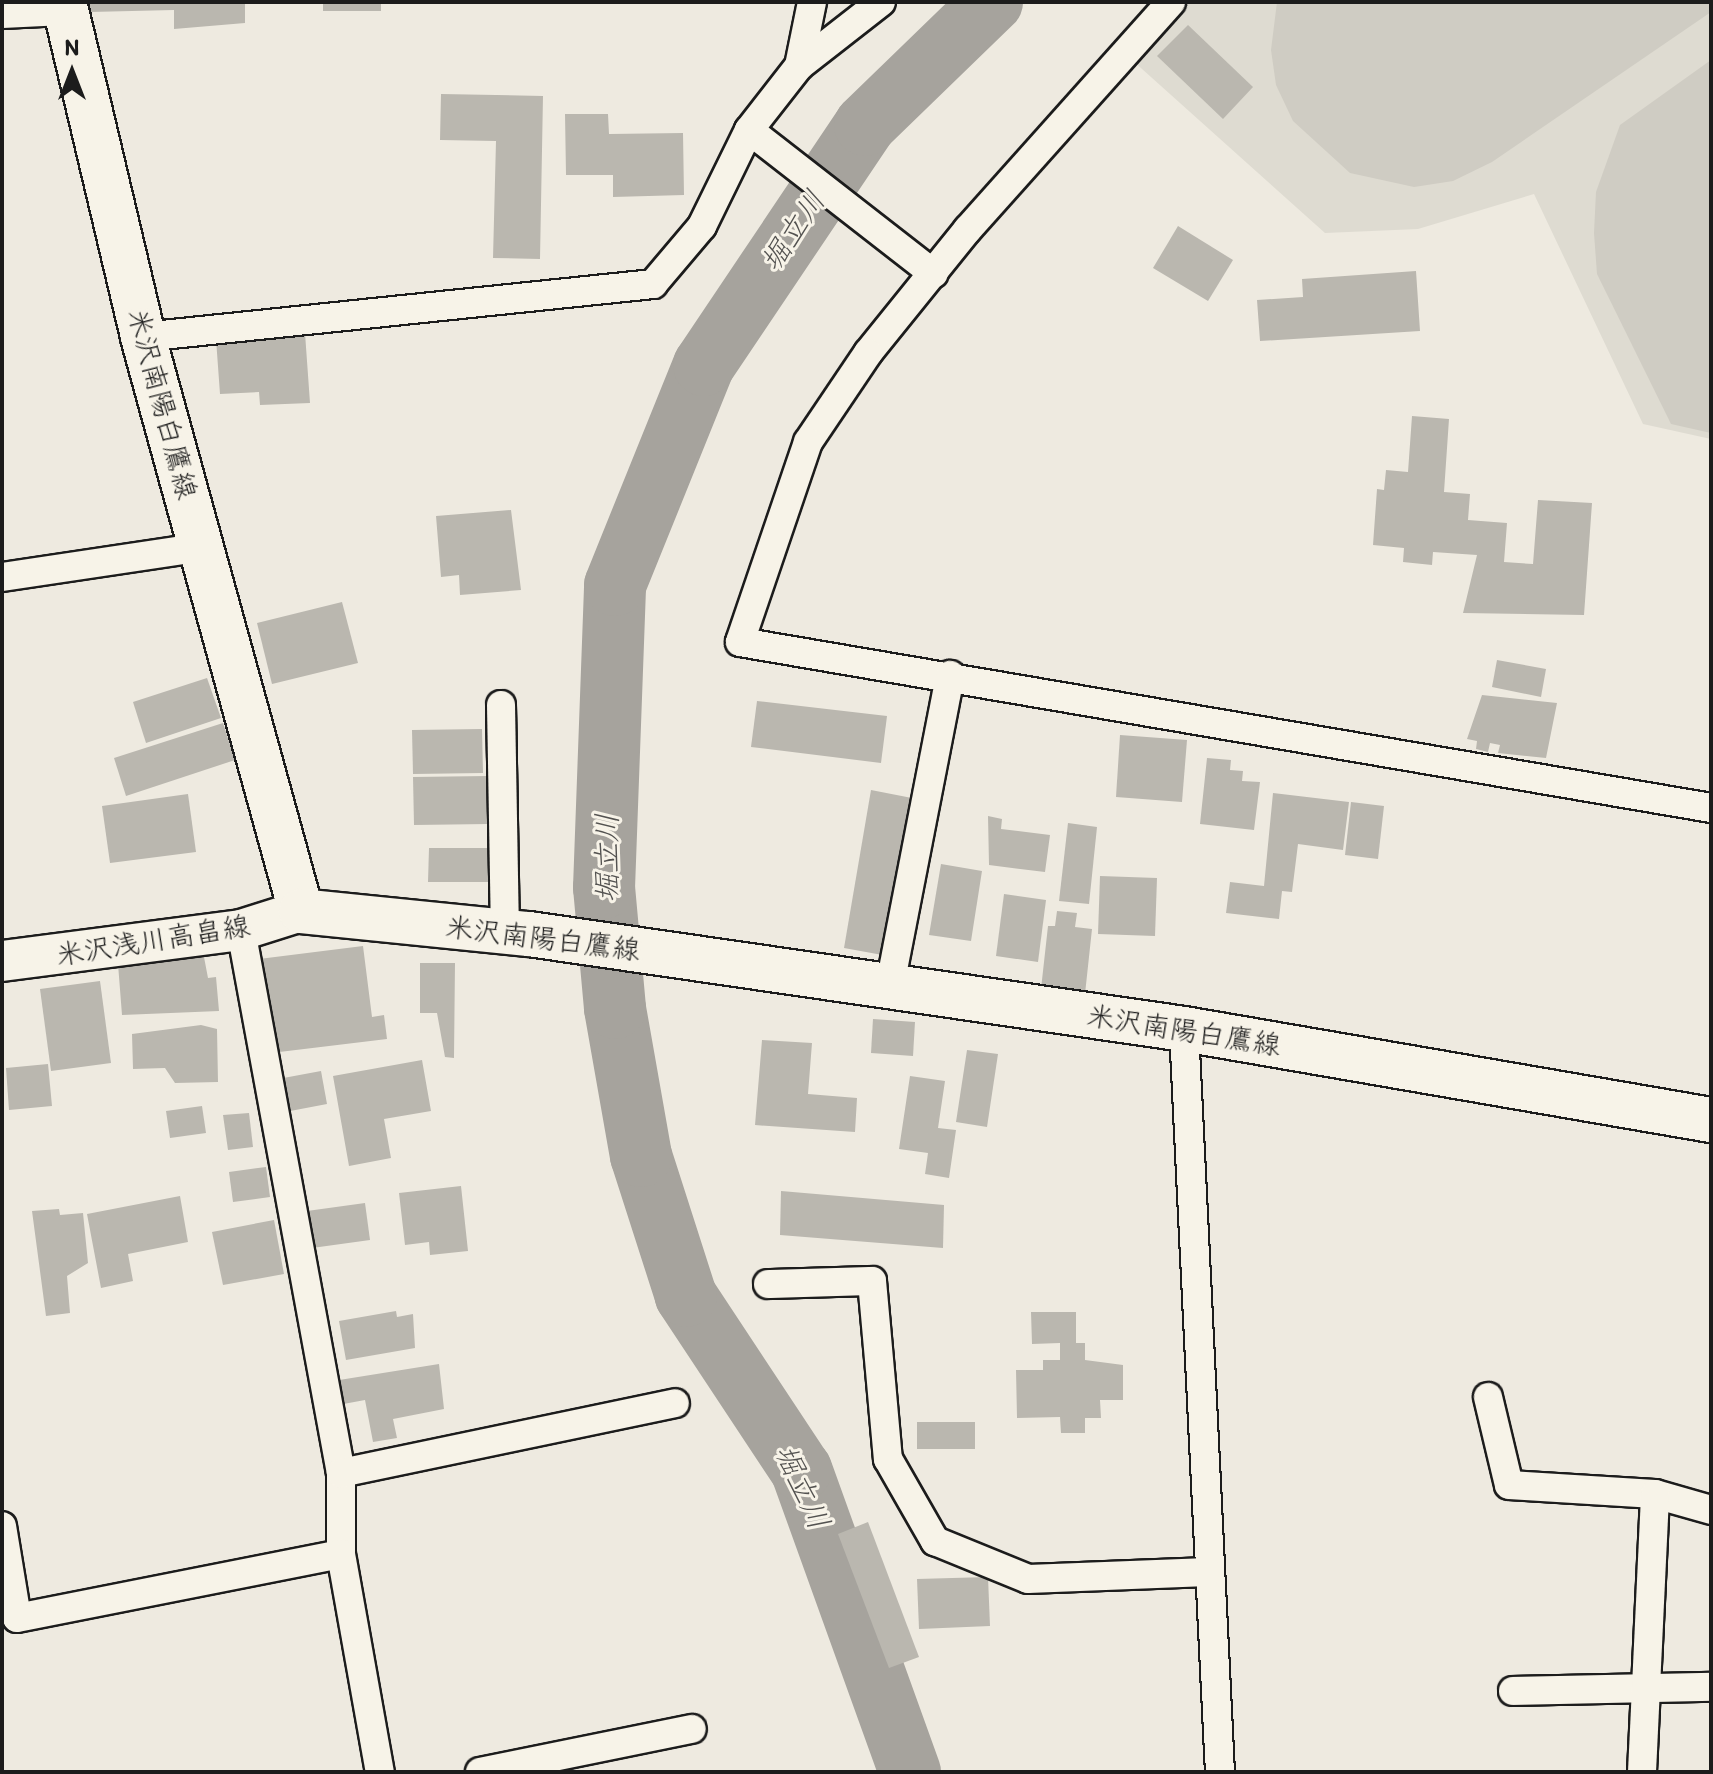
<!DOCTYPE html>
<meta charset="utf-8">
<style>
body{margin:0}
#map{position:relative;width:1713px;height:1774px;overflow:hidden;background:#eeeae0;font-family:Itim,"Klee One",sans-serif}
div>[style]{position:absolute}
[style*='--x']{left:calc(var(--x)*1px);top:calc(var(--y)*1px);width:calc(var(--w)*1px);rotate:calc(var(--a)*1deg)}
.built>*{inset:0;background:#dedbd1}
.green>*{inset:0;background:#cfccc3}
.river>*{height:62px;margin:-31px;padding:0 31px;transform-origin:31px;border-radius:31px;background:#a6a39d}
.building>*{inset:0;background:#bab7af}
.roads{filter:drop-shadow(2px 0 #1c1c1c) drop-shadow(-2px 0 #1c1c1c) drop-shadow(0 2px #1c1c1c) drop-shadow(0 -2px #1c1c1c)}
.street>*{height:28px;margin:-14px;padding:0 14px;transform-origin:14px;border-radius:14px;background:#f7f3e8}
.secondary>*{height:40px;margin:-20px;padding:0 20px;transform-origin:20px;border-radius:20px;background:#f7f3e8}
.primary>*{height:44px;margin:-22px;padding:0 22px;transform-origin:22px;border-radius:22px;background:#f7f3e8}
span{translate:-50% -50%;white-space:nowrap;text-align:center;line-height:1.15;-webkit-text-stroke:6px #f7f3e8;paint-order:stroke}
.street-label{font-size:28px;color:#1c1c1c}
.water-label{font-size:30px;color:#535250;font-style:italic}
.frame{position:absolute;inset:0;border:4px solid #1c1c1c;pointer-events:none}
.north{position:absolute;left:32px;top:32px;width:80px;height:80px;-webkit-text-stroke:6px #f7f3e8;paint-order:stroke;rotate:0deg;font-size:22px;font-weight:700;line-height:32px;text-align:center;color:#1c1c1c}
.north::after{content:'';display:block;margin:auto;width:28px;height:36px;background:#1c1c1c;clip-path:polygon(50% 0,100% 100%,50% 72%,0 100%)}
</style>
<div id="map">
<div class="built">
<i style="clip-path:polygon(1188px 2px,1711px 2px,1711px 439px,1643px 424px,1534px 194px,1418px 229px,1325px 233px,1132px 60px)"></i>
</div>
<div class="green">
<i style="clip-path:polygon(1277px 2px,1711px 2px,1711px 12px,1492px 162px,1453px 181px,1414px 187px,1350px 173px,1293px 121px,1276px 85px,1271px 50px)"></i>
<i style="clip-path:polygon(1711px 60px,1711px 433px,1671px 424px,1597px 274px,1594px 233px,1596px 192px,1620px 125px)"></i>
</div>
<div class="river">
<i style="--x:910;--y:1772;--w:321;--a:-109.8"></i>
<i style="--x:801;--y:1470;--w:209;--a:-123.5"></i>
<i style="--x:686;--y:1296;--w:147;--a:-107.8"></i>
<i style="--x:641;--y:1156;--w:150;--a:-100"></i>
<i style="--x:615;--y:1008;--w:121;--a:-95.2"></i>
<i style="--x:604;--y:888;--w:303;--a:-87.9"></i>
<i style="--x:615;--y:585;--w:237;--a:-68"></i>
<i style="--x:704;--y:365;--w:289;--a:-56.1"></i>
<i style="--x:865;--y:125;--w:177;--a:-44.1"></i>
</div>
<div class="building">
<i style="clip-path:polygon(90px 2px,245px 2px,245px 23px,174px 29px,174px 10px,90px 12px)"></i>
<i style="clip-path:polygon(323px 2px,381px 2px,381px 11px,323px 11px)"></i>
<i style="clip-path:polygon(1188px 25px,1253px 87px,1223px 119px,1157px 56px)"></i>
<i style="clip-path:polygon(441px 94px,543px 96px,540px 259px,493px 258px,496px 141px,440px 140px)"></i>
<i style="clip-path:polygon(565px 114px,608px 114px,609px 134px,683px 133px,684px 195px,613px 197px,613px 175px,566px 175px)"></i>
<i style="clip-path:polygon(1178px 226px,1233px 260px,1208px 301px,1153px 268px)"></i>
<i style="clip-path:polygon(1416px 271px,1420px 331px,1260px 341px,1257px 300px,1303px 297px,1302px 279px)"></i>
<i style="clip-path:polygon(305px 333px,310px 403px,260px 405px,259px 392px,220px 394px,216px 339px)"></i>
<i style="clip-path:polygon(1412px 416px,1449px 419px,1444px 492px,1470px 494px,1468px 520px,1507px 523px,1504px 562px,1533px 564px,1538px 500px,1592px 503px,1584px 615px,1463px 613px,1477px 555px,1433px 552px,1432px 565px,1403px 562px,1404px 548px,1373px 545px,1377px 489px,1384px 490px,1386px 470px,1408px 472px)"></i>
<i style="clip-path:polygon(511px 510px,521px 590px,460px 595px,459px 575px,441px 577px,436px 516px)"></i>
<i style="clip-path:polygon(342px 602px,358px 663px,272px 684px,257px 623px)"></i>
<i style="clip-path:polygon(1497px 660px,1546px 669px,1541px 697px,1492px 687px)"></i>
<i style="clip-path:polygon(207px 678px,221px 718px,146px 743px,133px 702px)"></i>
<i style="clip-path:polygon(1482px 695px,1557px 703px,1546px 758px,1498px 753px,1500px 745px,1490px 743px,1488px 752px,1476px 749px,1477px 741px,1467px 739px)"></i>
<i style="clip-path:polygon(757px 701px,887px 716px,881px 763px,751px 747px)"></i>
<i style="clip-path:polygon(223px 723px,235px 760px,126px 796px,114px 758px)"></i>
<i style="clip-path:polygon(482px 729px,483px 773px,413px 774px,412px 730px)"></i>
<i style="clip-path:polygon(1120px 735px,1187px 740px,1182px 802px,1116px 797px)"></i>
<i style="clip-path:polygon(1207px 758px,1231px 760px,1230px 770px,1243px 771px,1242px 781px,1260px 782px,1254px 830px,1200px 824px)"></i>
<i style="clip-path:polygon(487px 776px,488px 824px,414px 825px,413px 777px)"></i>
<i style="clip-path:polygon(871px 790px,917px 799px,888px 956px,844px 948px)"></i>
<i style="clip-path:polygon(1273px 793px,1349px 802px,1343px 850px,1298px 844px,1292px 892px,1282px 891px,1279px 919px,1226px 913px,1230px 882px,1264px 886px)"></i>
<i style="clip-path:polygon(188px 794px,196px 852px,110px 863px,102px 806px)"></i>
<i style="clip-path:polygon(1351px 802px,1384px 806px,1378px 859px,1345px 855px)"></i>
<i style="clip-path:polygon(988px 816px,1002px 819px,1001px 829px,1050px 835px,1045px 872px,989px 865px)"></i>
<i style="clip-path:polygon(1068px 823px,1097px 827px,1089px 904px,1059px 901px)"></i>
<i style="clip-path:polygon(429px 848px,490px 848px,490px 882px,428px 882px)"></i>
<i style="clip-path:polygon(941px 864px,982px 871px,971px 941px,929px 935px)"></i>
<i style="clip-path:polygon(1100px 876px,1157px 878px,1155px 936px,1098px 934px)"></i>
<i style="clip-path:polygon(1004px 894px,1046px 900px,1038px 962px,996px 956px)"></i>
<i style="clip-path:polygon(1057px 911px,1077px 913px,1075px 927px,1092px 929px,1085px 994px,1041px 989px,1048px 926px,1055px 926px)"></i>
<i style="clip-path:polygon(363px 946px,372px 1017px,384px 1015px,387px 1039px,271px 1053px,259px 959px)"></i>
<i style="clip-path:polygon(204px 957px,208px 978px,216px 977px,219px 1011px,122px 1015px,118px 964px)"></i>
<i style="clip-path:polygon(420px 963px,455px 963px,454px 1058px,445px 1057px,437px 1013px,420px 1013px)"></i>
<i style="clip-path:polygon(100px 981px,111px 1063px,51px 1071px,40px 989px)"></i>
<i style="clip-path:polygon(873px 1019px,915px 1022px,913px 1056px,871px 1053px)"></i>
<i style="clip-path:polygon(201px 1025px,217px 1029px,218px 1082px,175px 1083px,165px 1068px,133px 1069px,132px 1034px)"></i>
<i style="clip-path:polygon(762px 1040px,812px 1043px,808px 1094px,857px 1098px,855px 1132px,755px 1125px)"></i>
<i style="clip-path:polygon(967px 1050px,998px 1054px,987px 1127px,956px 1122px)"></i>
<i style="clip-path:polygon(422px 1060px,431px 1111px,384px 1119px,391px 1158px,349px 1166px,333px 1076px)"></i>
<i style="clip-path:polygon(48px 1064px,52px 1106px,9px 1110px,6px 1068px)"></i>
<i style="clip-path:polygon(321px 1071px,327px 1104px,285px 1112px,278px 1079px)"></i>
<i style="clip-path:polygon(910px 1076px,945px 1081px,938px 1128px,956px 1130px,949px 1178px,925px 1174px,928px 1153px,899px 1149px)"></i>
<i style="clip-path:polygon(202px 1106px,206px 1133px,170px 1138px,166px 1111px)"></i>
<i style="clip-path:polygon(249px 1113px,253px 1147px,228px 1150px,223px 1115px)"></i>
<i style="clip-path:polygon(266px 1167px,270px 1197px,233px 1202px,229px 1172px)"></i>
<i style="clip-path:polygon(461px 1186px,468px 1251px,430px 1255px,429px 1242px,405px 1245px,399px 1193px)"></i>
<i style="clip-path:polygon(781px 1191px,944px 1205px,943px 1248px,780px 1235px)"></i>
<i style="clip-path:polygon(180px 1196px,188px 1242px,128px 1254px,133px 1281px,101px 1288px,87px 1214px)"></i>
<i style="clip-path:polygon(365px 1203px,370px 1240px,312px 1248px,307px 1211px)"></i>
<i style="clip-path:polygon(59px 1209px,60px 1215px,83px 1213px,88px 1263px,67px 1276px,70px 1313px,46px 1316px,32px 1211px)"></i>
<i style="clip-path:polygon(274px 1220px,284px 1274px,223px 1285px,212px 1232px)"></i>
<i style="clip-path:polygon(396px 1311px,397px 1317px,413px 1314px,415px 1348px,346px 1360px,339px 1321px)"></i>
<i style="clip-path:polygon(1031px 1312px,1076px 1312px,1076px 1343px,1085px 1343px,1085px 1360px,1123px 1365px,1123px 1400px,1100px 1400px,1101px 1418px,1085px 1418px,1085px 1433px,1061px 1433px,1060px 1417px,1017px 1418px,1016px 1370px,1043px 1370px,1043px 1360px,1060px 1360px,1060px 1343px,1032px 1344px)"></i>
<i style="clip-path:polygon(439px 1364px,444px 1409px,393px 1419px,397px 1438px,373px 1442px,365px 1400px,338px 1405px,333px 1381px)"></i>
<i style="clip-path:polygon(917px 1422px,975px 1422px,975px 1449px,917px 1449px)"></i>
<i style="clip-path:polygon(868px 1522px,919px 1657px,889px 1668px,838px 1534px)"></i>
<i style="clip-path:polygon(988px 1577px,990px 1626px,919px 1629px,917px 1579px)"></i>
</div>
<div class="roads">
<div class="street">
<i style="--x:1171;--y:2;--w:305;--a:131.8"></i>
<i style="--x:968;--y:229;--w:159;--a:128.9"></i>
<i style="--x:868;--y:353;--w:107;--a:124"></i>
<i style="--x:808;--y:442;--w:211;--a:108.8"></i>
<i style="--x:740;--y:642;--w:985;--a:9.7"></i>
<i style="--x:2;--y:14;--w:63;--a:-2.7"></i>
<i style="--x:799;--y:66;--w:65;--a:-78.5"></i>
<i style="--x:749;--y:130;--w:234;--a:37.9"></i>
<i style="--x:143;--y:337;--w:513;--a:-5.93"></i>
<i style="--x:653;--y:284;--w:76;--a:-49.8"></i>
<i style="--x:702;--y:226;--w:107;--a:-63.9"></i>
<i style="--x:749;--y:130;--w:81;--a:-52"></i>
<i style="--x:799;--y:66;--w:104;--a:-38"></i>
<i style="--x:2;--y:577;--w:202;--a:-8.5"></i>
<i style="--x:501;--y:705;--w:227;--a:89"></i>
<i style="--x:241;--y:930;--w:552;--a:79.57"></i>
<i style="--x:341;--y:1473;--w:81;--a:90"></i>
<i style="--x:341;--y:1554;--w:221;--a:79.9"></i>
<i style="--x:890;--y:985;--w:316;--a:-79"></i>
<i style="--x:1184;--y:1029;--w:744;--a:87.23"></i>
<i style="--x:768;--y:1284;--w:104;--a:-1.7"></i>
<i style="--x:872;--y:1281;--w:179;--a:84.9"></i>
<i style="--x:888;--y:1459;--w:95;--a:60.2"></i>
<i style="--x:935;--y:1541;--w:100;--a:22.2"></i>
<i style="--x:1028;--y:1579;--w:180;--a:-2.2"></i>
<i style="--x:1488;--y:1397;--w:90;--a:76.6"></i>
<i style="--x:1509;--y:1485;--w:146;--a:3.5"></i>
<i style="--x:1655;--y:1494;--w:58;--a:15.9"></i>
<i style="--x:341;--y:1473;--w:341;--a:-11.8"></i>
<i style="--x:2;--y:1526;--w:93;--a:80.7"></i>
<i style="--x:17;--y:1618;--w:330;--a:-11.2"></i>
<i style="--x:1513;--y:1691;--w:198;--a:-1.2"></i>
<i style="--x:480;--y:1772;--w:216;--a:-11.5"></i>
<i style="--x:1642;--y:1772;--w:278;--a:-87.3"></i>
</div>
<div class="secondary">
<i style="--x:2;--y:961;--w:241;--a:-7.4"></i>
<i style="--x:241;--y:930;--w:63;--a:-17.6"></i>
</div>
<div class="primary">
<i style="--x:64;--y:2;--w:344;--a:76.7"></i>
<i style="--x:143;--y:337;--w:595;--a:74.61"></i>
<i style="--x:301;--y:911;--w:229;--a:5.8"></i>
<i style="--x:529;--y:934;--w:662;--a:8.25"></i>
<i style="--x:1184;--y:1029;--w:535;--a:9.8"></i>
</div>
</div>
<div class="street-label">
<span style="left:163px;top:404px;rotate:75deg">米沢南陽白鷹線</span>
<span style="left:543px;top:938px;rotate:7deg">米沢南陽白鷹線</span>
<span style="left:153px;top:940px;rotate:-9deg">米沢浅川高畠線</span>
<span style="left:1184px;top:1030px;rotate:9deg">米沢南陽白鷹線</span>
</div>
<div class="water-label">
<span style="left:793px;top:231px;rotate:-56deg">堀立川</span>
<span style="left:607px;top:858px;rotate:-90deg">堀立川</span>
<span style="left:802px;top:1487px;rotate:65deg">堀立川</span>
</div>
<div class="frame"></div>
<div class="north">N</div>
</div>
